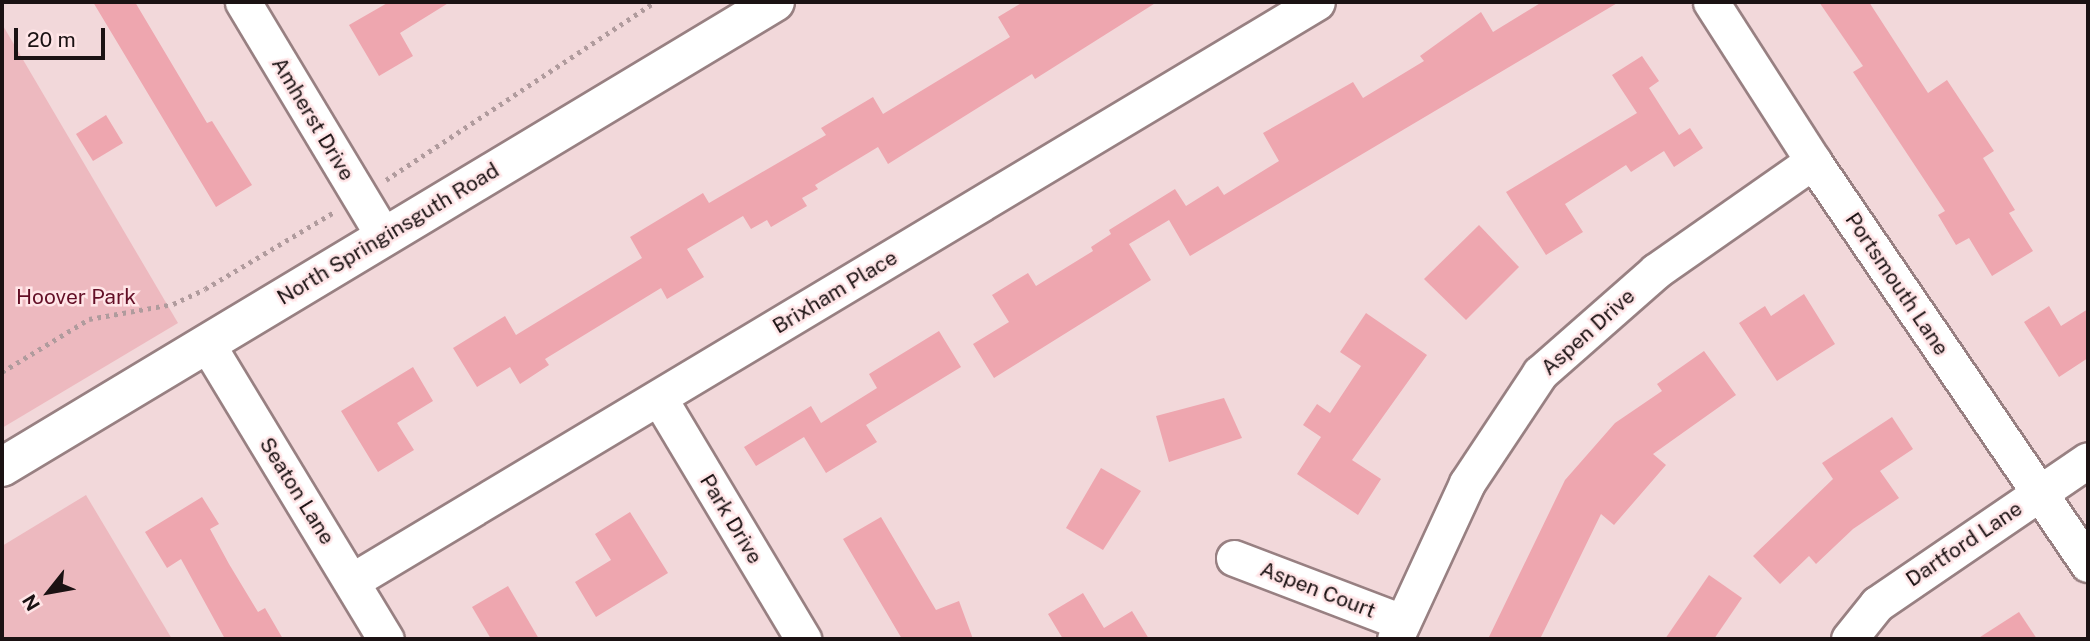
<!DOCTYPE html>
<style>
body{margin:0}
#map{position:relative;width:2090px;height:641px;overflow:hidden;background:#f2d8da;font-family:"Public Sans",sans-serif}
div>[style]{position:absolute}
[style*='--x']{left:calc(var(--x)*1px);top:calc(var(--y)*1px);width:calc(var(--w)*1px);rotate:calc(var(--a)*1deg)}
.green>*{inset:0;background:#edb9bf}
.building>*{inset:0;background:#eea6af}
.path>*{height:4.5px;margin-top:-2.25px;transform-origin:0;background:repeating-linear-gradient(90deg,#b09b9d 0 3.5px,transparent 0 8.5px)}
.roads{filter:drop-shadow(2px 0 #988082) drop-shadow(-2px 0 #988082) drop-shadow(0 2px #988082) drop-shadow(0 -2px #988082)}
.minor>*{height:35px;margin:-17.5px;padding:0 17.5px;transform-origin:17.5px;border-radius:17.5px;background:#fff}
.tertiary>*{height:38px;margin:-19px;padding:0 19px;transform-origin:19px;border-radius:19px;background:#fff}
span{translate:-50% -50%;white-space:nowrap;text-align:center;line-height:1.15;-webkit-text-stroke:5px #ffe5e7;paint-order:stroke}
.street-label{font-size:21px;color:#1b1213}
.park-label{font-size:21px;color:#630f26}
.frame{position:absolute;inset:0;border:4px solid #1b1213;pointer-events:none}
.north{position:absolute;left:14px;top:557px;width:70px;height:70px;-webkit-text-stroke:5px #ffe5e7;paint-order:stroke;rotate:239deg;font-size:19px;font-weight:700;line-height:28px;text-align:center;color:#1b1213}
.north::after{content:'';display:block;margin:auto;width:24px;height:32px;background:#1b1213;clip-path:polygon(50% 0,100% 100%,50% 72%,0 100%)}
.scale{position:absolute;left:14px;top:28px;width:91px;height:32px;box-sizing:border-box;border:4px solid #1b1213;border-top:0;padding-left:9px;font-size:21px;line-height:24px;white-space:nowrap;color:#1b1213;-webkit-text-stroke:5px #ffe5e7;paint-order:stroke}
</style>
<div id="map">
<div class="green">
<i style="clip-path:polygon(2px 24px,178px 323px,2px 428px)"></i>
<i style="clip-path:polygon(86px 495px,172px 639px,2px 639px,2px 546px)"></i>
</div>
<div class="building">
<i style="clip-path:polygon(93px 2px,135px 2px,207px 123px,212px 121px,252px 185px,216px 207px)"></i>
<i style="clip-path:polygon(389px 2px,450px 2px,400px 33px,413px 56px,379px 76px,349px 25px)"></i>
<i style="clip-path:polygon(1023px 2px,1157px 2px,1035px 79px,1032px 74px,888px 164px,878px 147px,815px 185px,818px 189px,802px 198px,807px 206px,771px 227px,767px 220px,751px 229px,743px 216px,687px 249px,704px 277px,667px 299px,661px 288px,545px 359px,549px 365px,520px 384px,510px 367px,477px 387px,453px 348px,505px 316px,516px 335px,642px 258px,630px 237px,703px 193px,709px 203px,826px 135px,821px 128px,873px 97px,883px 114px,1010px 37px,998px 17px)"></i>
<i style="clip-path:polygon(1542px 2px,1619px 2px,1190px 256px,1169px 220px,1129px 244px,1151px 280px,994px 378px,973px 344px,1009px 322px,992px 295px,1028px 273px,1036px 286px,1093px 251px,1091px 247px,1111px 234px,1109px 230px,1175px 189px,1186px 206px,1218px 186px,1224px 195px,1279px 161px,1263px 133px,1353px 82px,1363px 98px,1424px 61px,1420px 56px,1481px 12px,1493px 32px)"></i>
<i style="clip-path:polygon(1819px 2px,1869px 2px,1928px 93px,1947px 80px,1994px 151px,1983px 158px,2015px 210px,2009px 213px,2033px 251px,1992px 276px,1969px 238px,1956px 245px,1938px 215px,1945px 211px,1853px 72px,1863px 66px)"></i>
<i style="clip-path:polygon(1642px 56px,1659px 81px,1649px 88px,1679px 135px,1690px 128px,1703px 148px,1674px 167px,1664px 151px,1631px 172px,1626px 165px,1565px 204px,1583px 232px,1546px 255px,1506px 192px,1637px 113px,1612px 75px)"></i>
<i style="clip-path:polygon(106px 115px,123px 143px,93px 161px,76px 134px)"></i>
<i style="clip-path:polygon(1479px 225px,1519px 267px,1466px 320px,1424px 279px)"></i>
<i style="clip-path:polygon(1804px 294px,1835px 344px,1777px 381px,1739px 323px,1765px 306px,1771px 316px)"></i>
<i style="clip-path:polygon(2049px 306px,2061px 326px,2088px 309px,2088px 358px,2059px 377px,2024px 322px)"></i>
<i style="clip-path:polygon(1366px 313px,1427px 355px,1352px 460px,1381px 479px,1358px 515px,1297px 474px,1321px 437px,1303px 425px,1317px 404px,1330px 413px,1361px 366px,1340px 352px)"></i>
<i style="clip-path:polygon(939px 331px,961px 367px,866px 425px,877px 442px,826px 473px,804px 437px,756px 466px,744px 447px,811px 406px,821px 423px,877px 388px,869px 374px)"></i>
<i style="clip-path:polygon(1704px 351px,1736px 395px,1653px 454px,1666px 465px,1614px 525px,1601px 514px,1540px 639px,1488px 639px,1565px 480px,1615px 423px,1662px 391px,1657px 384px)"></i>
<i style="clip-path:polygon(413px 367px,433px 401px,397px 423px,414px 450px,378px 472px,341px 411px)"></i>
<i style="clip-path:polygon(1224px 398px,1242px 438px,1169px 462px,1156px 416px)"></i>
<i style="clip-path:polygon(1892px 417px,1913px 449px,1880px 471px,1899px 498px,1853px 529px,1816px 564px,1809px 556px,1780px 584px,1753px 556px,1833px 479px,1822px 463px)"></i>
<i style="clip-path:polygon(1101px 468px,1141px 491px,1103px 550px,1066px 528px)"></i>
<i style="clip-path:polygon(202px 497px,219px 524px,210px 529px,229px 564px,258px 612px,265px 608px,283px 639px,225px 639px,181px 559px,167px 568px,145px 532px)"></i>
<i style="clip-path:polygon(630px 512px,668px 573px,596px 617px,575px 582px,611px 560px,595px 534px)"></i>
<i style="clip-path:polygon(881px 517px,936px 610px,959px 601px,973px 639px,902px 639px,843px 539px)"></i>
<i style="clip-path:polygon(1709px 575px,1742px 598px,1714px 639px,1665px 639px)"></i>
<i style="clip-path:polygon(508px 586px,539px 639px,491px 639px,472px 607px)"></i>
<i style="clip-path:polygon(1083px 593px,1104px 628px,1132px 611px,1149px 639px,1063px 639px,1048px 614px)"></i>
<i style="clip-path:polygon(2019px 612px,2037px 639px,1977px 639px)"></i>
</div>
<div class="path">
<i style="--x:386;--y:180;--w:323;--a:-33.5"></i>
<i style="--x:2;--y:372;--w:102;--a:-31.3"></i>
<i style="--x:89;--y:319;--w:85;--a:-10.1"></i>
<i style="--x:173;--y:304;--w:35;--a:-25"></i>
<i style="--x:205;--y:289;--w:150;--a:-30.8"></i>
</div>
<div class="roads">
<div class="minor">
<i style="--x:243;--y:2;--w:274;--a:59"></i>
<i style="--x:1711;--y:2;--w:189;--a:57.3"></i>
<i style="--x:1813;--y:161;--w:488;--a:55.7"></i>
<i style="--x:207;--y:344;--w:345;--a:58.8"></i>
<i style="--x:659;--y:398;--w:281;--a:59.1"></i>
<i style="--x:1234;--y:558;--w:180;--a:20.9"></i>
<i style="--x:352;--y:581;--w:1125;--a:-30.96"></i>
<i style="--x:1395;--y:639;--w:172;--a:-65.2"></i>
<i style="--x:1467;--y:483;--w:132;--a:-56.4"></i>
<i style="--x:1540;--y:373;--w:154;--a:-41.3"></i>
<i style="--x:1656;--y:271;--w:192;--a:-35"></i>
<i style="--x:1849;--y:639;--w:45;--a:-51.3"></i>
<i style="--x:1877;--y:604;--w:255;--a:-34.3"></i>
</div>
<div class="tertiary">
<i style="--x:2;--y:467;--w:902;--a:-31.03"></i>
</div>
</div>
<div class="street-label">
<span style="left:313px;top:119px;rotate:59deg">Amherst Drive</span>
<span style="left:388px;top:234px;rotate:-31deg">North Springinsguth Road</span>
<span style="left:1897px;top:284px;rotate:56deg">Portsmouth Lane</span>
<span style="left:835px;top:292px;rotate:-31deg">Brixham Place</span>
<span style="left:1588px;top:332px;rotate:-42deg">Aspen Drive</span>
<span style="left:297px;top:491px;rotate:58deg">Seaton Lane</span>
<span style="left:731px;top:519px;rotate:59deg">Park Drive</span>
<span style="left:1964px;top:544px;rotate:-34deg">Dartford Lane</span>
<span style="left:1318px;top:590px;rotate:21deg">Aspen Court</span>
</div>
<div class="park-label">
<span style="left:76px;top:297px">Hoover Park</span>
</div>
<div class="frame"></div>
<div class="north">N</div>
<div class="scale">20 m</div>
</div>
